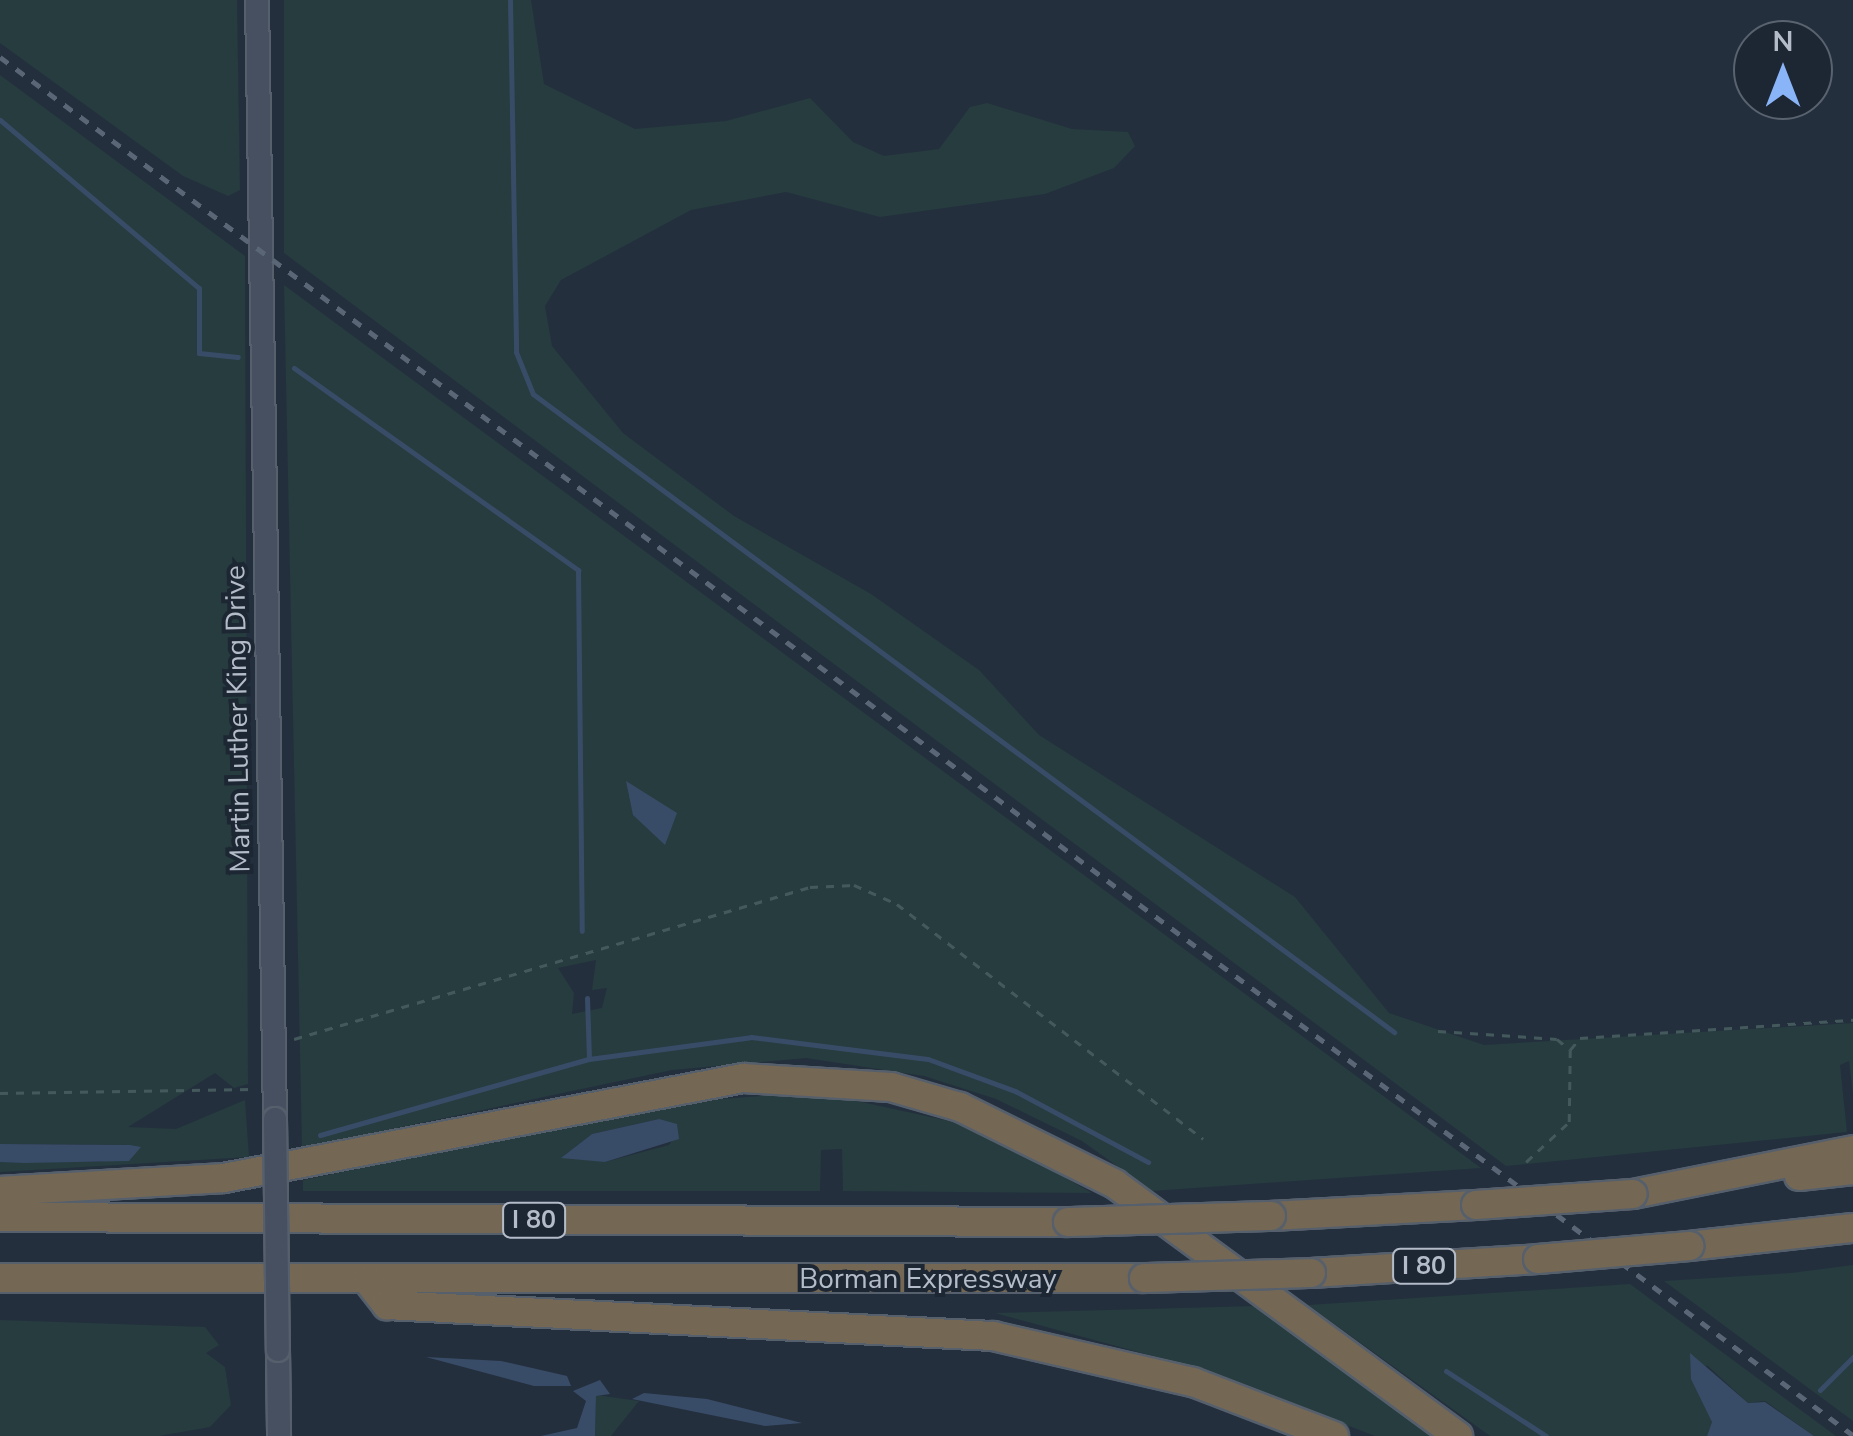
<!DOCTYPE html>
<style>
body{margin:0}
#map{position:relative;width:1853px;height:1436px;overflow:hidden;background:#242f3e;font-family:"Nunito Sans",sans-serif}
div>[style]{position:absolute}
[style*='--x']{left:calc(var(--x)*1px);top:calc(var(--y)*1px);width:calc(var(--w)*1px);rotate:calc(var(--a)*1deg)}
.green>*{inset:0;background:#263c3f}
.water>*{inset:0;background:#394c67}
.stream>*{height:5px;margin:-2.5px;padding:0 2.5px;transform-origin:2.5px;border-radius:2.5px;background:#394c67}
.path>*{height:2.5px;margin-top:-1.25px;transform-origin:0;background:repeating-linear-gradient(90deg,#44595c 0 8px,transparent 0 16px)}
.roads{filter:drop-shadow(2px 0 #565f6c) drop-shadow(-2px 0 #565f6c) drop-shadow(0 2px #565f6c) drop-shadow(0 -2px #565f6c)}
.secondary>*{height:22px;margin:-11px;padding:0 11px;transform-origin:11px;border-radius:11px;background:#465061}
.motorway>*{height:28px;margin:-14px;padding:0 14px;transform-origin:14px;border-radius:14px;background:#746855}
.rail>*{height:5px;margin-top:-2.5px;transform-origin:0;background:repeating-linear-gradient(90deg,#5a6575 0 10px,transparent 0 20px)}
.bridges{filter:drop-shadow(2px 0 #565f6c) drop-shadow(-2px 0 #565f6c) drop-shadow(0 2px #565f6c) drop-shadow(0 -2px #565f6c)}
.secondary-bridge>*{height:22px;margin:-11px;padding:0 11px;transform-origin:11px;border-radius:11px;background:#465061}
.motorway-bridge>*{height:28px;margin:-14px;padding:0 14px;transform-origin:14px;border-radius:14px;background:#746855}
span{translate:-50% -50%;white-space:nowrap;text-align:center;line-height:1.15;-webkit-text-stroke:8px #1d2633;paint-order:stroke}
.shield-label span{padding:2px 8px;background:#1d2633;border:2px solid;border-radius:8px;-webkit-text-stroke-width:0}
.shield-label{font-size:25px;color:#b4bcc9;font-weight:700}
.street-label{font-size:28px;color:#b4bcc9}
.north{position:absolute;left:1733px;top:20px;width:100px;height:100px;box-sizing:border-box;background:#1d2633;border:2px solid #59626f;border-radius:50%;rotate:0deg;font-size:28px;font-weight:700;line-height:40px;text-align:center;color:#b4bcc9}
.north::after{content:'';display:block;margin:auto;width:35px;height:45px;background:#8ab4f8;clip-path:polygon(50% 0,100% 100%,50% 72%,0 100%)}
</style>
<div id="map">
<div class="green">
<i style="clip-path:polygon(0 0,237px 0,240px 190px,228px 196px,183px 176px,0 43px)"></i>
<i style="clip-path:polygon(284px 0,531px 0,544px 84px,635px 129px,726px 121px,810px 98px,853px 142px,884px 156px,939px 149px,970px 107px,987px 103px,1072px 129px,1128px 132px,1135px 146px,1114px 168px,1045px 194px,880px 217px,786px 192px,691px 210px,561px 280px,545px 306px,552px 346px,623px 433px,734px 516px,871px 594px,979px 670px,1039px 735px,1295px 897px,1389px 1013px,1484px 1045px,1853px 1023px,1853px 1094px,1849px 1061px,1840px 1065px,1847px 1132px,1506px 1166px,284px 253px)"></i>
<i style="clip-path:polygon(0 75px,245px 256px,248px 1084px,234px 1088px,215px 1073px,128px 1127px,176px 1129px,245px 1100px,249px 1157px,0 1172px,0 1162px,101px 1162px,130px 1145px,0 1144px)"></i>
<i style="clip-path:polygon(evenodd,284px 285px,1481px 1168px,1152px 1191px,1082px 1141px,996px 1099px,924px 1076px,806px 1058px,672px 1070px,302px 1148px,284px 285px,596px 960px,592px 990px,607px 988px,602px 1008px,572px 1014px,574px 993px,558px 968px,596px 960px)"></i>
<i style="clip-path:polygon(evenodd,815px 1092px,977px 1127px,1092px 1193px,843px 1191px,842px 1149px,821px 1150px,820px 1191px,303px 1191px,303px 1180px,683px 1102px,815px 1092px,659px 1119px,676px 1135px,669px 1145px,605px 1162px,565px 1155px,592px 1134px,659px 1119px)"></i>
<i style="clip-path:polygon(1853px 1265px,1853px 1421px,1664px 1281px,1791px 1273px)"></i>
<i style="clip-path:polygon(1630px 1284px,1836px 1436px,1814px 1436px,1765px 1401px,1748px 1403px,1708px 1366px,1691px 1364px,1712px 1422px,1707px 1436px,1490px 1436px,1308px 1305px)"></i>
<i style="clip-path:polygon(1255px 1306px,1432px 1436px,1375px 1436px,1208px 1371px,995px 1313px)"></i>
<i style="clip-path:polygon(0 1320px,205px 1327px,219px 1345px,206px 1353px,225px 1367px,231px 1405px,210px 1427px,159px 1436px,0 1436px)"></i>
<i style="clip-path:polygon(596px 1395px,639px 1401px,611px 1436px,595px 1436px)"></i>
</div>
<div class="water">
<i style="clip-path:polygon(626px 781px,677px 813px,665px 845px,633px 815px)"></i>
<i style="clip-path:polygon(659px 1119px,677px 1124px,679px 1139px,605px 1162px,561px 1158px,592px 1134px)"></i>
<i style="clip-path:polygon(0 1144px,130px 1145px,141px 1147px,129px 1161px,24px 1163px,0 1162px)"></i>
<i style="clip-path:polygon(1690px 1353px,1748px 1403px,1765px 1402px,1814px 1436px,1707px 1436px,1712px 1422px,1691px 1379px)"></i>
<i style="clip-path:polygon(426px 1357px,501px 1361px,567px 1376px,571px 1386px,534px 1386px)"></i>
<i style="clip-path:polygon(600px 1380px,610px 1394px,596px 1396px,595px 1436px,541px 1436px,577px 1428px,586px 1401px,573px 1391px)"></i>
<i style="clip-path:polygon(644px 1393px,707px 1399px,802px 1423px,765px 1426px,632px 1399px)"></i>
</div>
<div class="stream">
<i style="--x:510;--y:0;--w:352;--a:89"></i>
<i style="--x:516;--y:352;--w:45;--a:68"></i>
<i style="--x:533;--y:394;--w:1072;--a:36.54"></i>
<i style="--x:0;--y:120;--w:260;--a:40.2"></i>
<i style="--x:199;--y:288;--w:65;--a:90"></i>
<i style="--x:199;--y:353;--w:39;--a:6"></i>
<i style="--x:294;--y:368;--w:349;--a:35.4"></i>
<i style="--x:578;--y:570;--w:361;--a:89.4"></i>
<i style="--x:587;--y:998;--w:61;--a:88.1"></i>
<i style="--x:320;--y:1135;--w:280;--a:-15.8"></i>
<i style="--x:589;--y:1059;--w:163;--a:-7.7"></i>
<i style="--x:751;--y:1037;--w:178;--a:7.1"></i>
<i style="--x:928;--y:1059;--w:93;--a:20.2"></i>
<i style="--x:1015;--y:1091;--w:151;--a:28.1"></i>
<i style="--x:1446;--y:1371;--w:119;--a:33"></i>
<i style="--x:1820;--y:1390;--w:47;--a:-45"></i>
</div>
<div class="path">
<i style="--x:1438;--y:1031;--w:119;--a:3.8"></i>
<i style="--x:1557;--y:1039;--w:16;--a:40"></i>
<i style="--x:294;--y:1039;--w:538;--a:-16.41"></i>
<i style="--x:810;--y:887;--w:44;--a:-2.6"></i>
<i style="--x:854;--y:885;--w:47;--a:23.8"></i>
<i style="--x:897;--y:904;--w:386;--a:37.5"></i>
<i style="--x:0;--y:1093;--w:253;--a:-0.9"></i>
<i style="--x:1526;--y:1162;--w:59;--a:-42.9"></i>
<i style="--x:1569;--y:1122;--w:72;--a:-89.2"></i>
<i style="--x:1570;--y:1050;--w:16;--a:-50"></i>
<i style="--x:1580;--y:1038;--w:274;--a:-3.8"></i>
</div>
<div class="roads">
<div class="secondary">
<i style="--x:257;--y:0;--w:1119;--a:89.08"></i>
<i style="--x:278;--y:1350;--w:86;--a:89.3"></i>
</div>
<div class="motorway">
<i style="--x:1799;--y:1176;--w:54;--a:-6.3"></i>
<i style="--x:0;--y:1191;--w:224;--a:-3.3"></i>
<i style="--x:224;--y:1178;--w:529;--a:-10.91"></i>
<i style="--x:743;--y:1078;--w:148;--a:3.5"></i>
<i style="--x:891;--y:1087;--w:72;--a:16.2"></i>
<i style="--x:960;--y:1107;--w:173;--a:26.4"></i>
<i style="--x:1115;--y:1184;--w:426;--a:36.3"></i>
<i style="--x:1633;--y:1194;--w:224;--a:-11.3"></i>
<i style="--x:1271;--y:1216;--w:205;--a:-3.1"></i>
<i style="--x:0;--y:1217;--w:1068;--a:0.27"></i>
<i style="--x:1689;--y:1246;--w:165;--a:-6.3"></i>
<i style="--x:1311;--y:1273;--w:227;--a:-3.5"></i>
<i style="--x:0;--y:1278;--w:1144;--a:0"></i>
<i style="--x:368;--y:1281;--w:31;--a:52"></i>
<i style="--x:387;--y:1305;--w:607;--a:2.93"></i>
<i style="--x:993;--y:1336;--w:205;--a:13"></i>
<i style="--x:1193;--y:1382;--w:151;--a:21"></i>
</div>
</div>
<div class="rail">
<i style="--x:0;--y:57;--w:2309;--a:36.64"></i>
</div>
<div class="bridges">
<div class="secondary-bridge">
<i style="--x:275;--y:1119;--w:231;--a:89.3"></i>
</div>
<div class="motorway-bridge">
<i style="--x:1476;--y:1205;--w:157;--a:-4"></i>
<i style="--x:1068;--y:1222;--w:203;--a:-1.7"></i>
<i style="--x:1538;--y:1259;--w:152;--a:-4.9"></i>
<i style="--x:1144;--y:1278;--w:167;--a:-1.7"></i>
</div>
</div>
<div class="shield-label">
<span style="left:534px;top:1220px">I 80</span>
<span style="left:1424px;top:1266px">I 80</span>
</div>
<div class="street-label">
<span style="left:238px;top:719px;rotate:-91deg">Martin Luther King Drive</span>
<span style="left:928px;top:1279px">Borman Expressway</span>
</div>
<div class="north">N</div>
</div>
